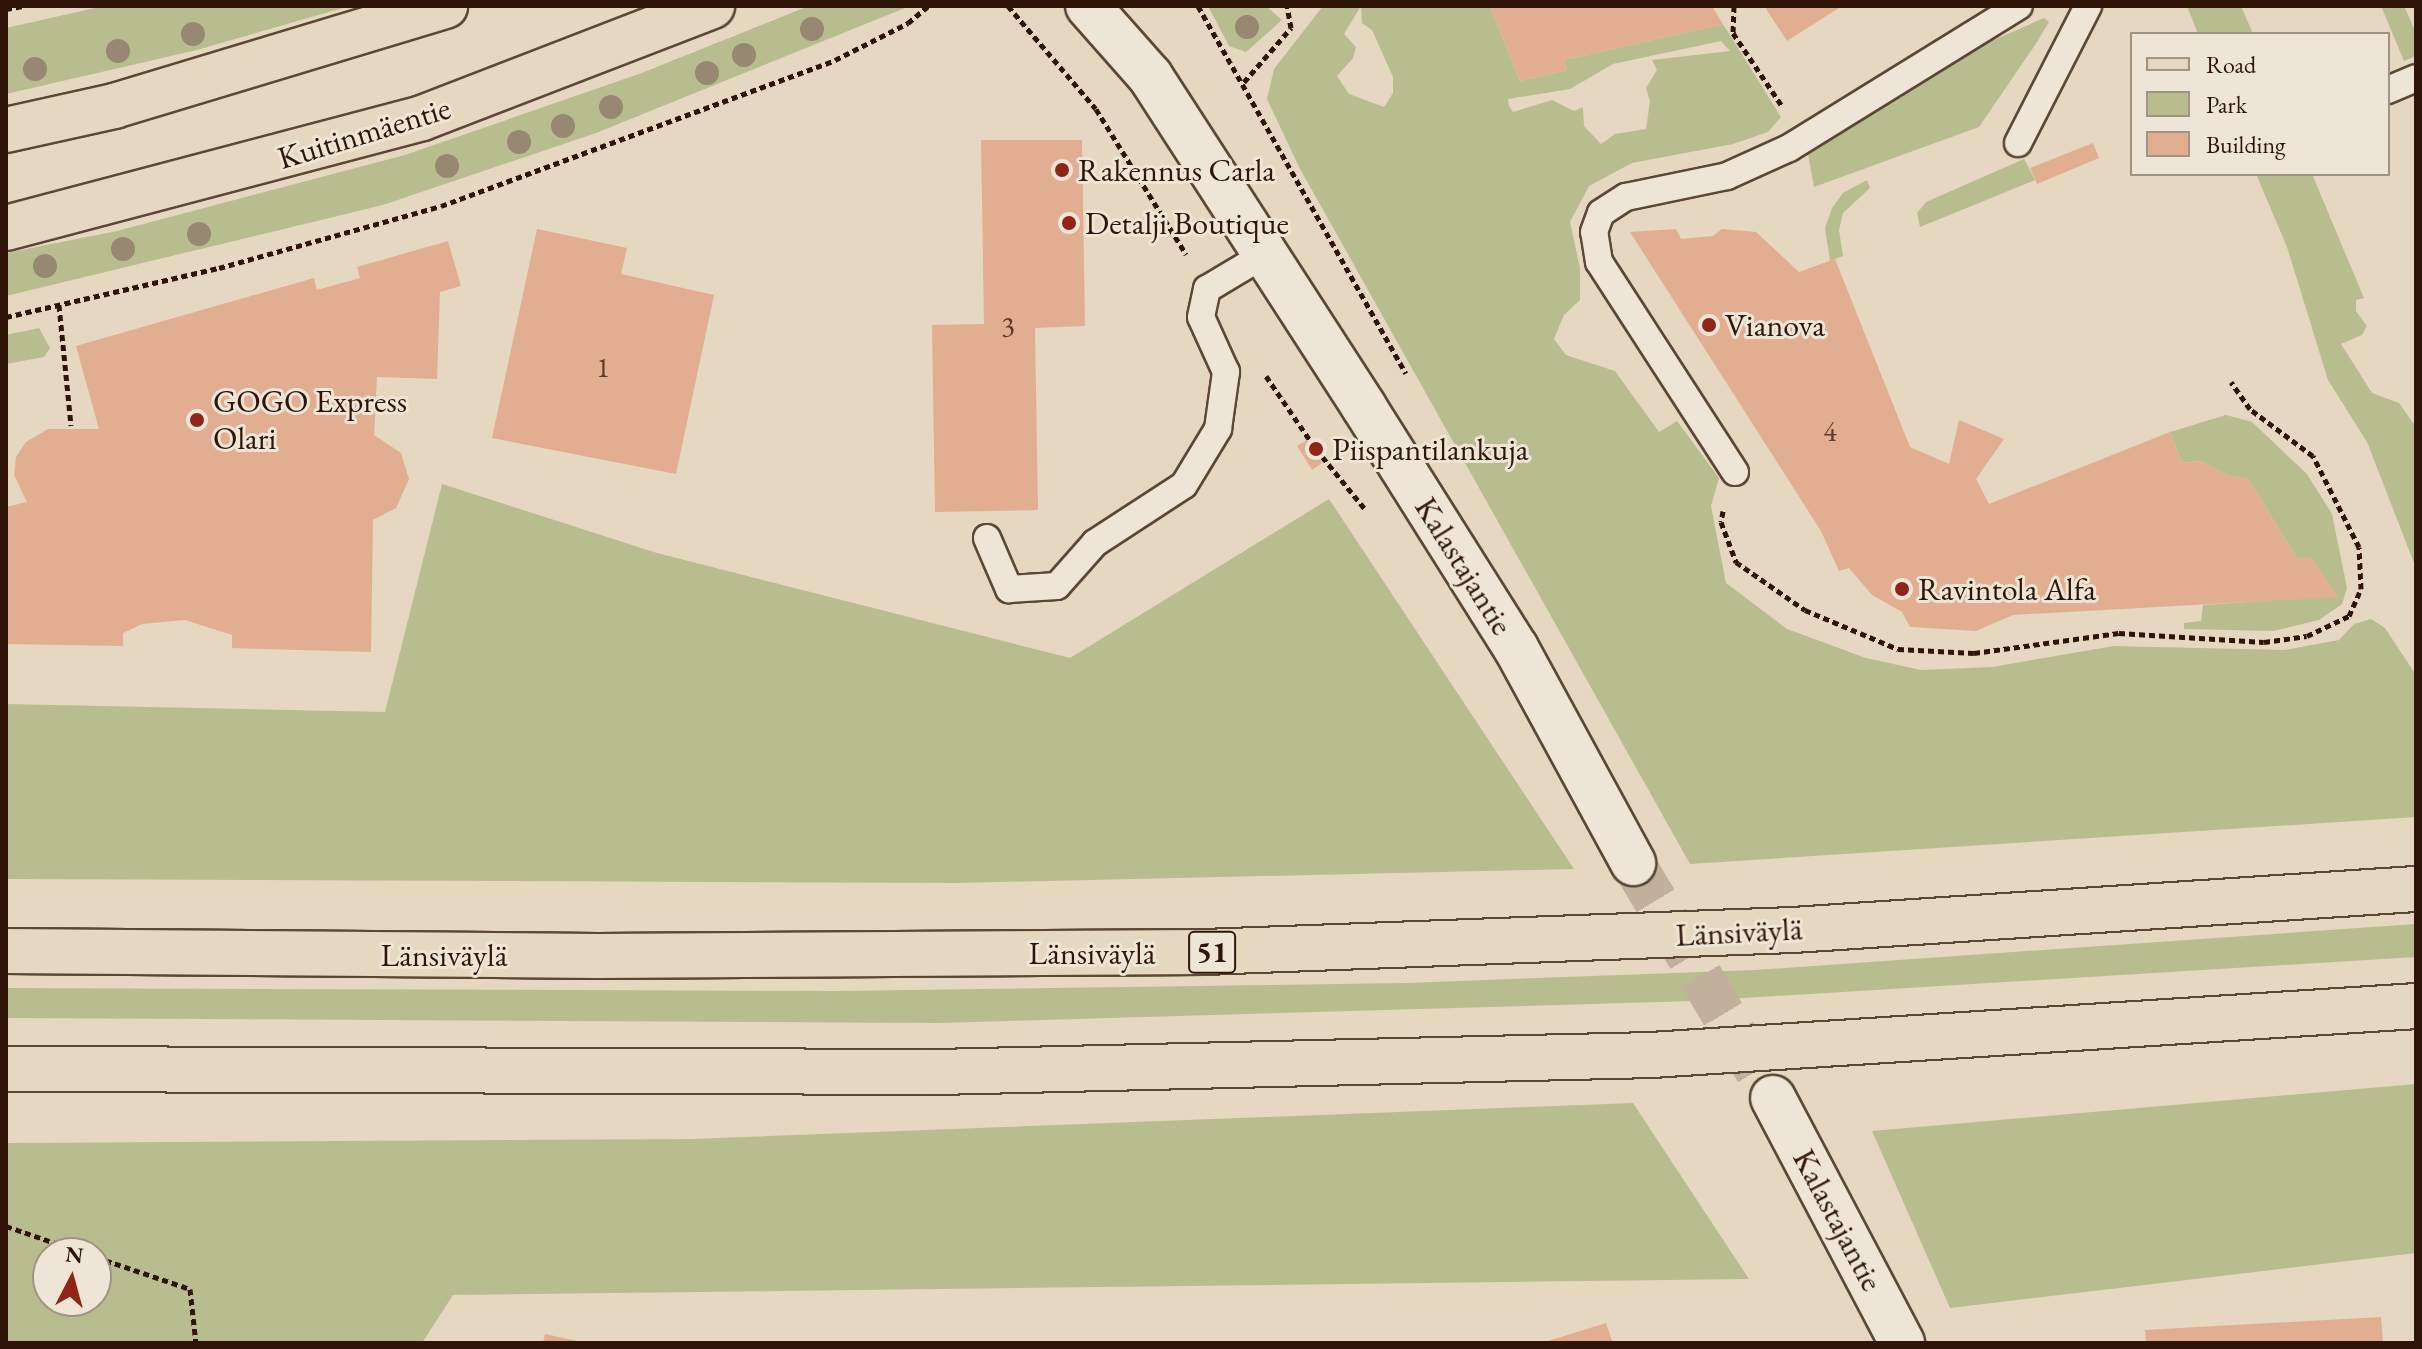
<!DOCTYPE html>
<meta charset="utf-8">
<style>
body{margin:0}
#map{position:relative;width:2422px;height:1349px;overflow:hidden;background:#e5d7c0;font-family:"EB Garamond",serif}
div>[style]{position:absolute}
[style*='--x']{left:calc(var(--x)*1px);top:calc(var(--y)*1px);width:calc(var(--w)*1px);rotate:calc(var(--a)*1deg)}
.green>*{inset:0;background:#b8bd90}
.building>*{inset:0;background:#e1ae91}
.secondary-tunnel>*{height:44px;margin-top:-22px;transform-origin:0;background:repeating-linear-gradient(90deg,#c1b09b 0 44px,transparent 0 66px)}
.path>*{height:5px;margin-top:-2.5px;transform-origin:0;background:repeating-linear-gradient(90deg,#2f1507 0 6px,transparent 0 10px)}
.roads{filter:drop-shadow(2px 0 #5c4635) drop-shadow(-2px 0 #5c4635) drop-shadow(0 2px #5c4635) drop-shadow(0 -2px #5c4635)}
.service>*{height:26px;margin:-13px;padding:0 13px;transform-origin:13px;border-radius:13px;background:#eee5d6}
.secondary>*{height:44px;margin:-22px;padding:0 22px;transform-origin:22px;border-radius:22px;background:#eee5d6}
.primary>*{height:44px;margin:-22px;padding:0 22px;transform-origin:22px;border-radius:22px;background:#e5d7c0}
.motorway>*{height:44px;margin:-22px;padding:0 22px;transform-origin:22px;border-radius:22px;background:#e5d7c0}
.trees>*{width:24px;height:24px;margin:-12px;border-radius:50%;background:#978871}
.dots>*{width:22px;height:22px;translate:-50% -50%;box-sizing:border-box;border:4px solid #eee5d6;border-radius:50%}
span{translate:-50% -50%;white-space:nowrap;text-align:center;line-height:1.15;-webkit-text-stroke:6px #eee5d6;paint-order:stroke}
.number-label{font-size:28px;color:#5c3b2a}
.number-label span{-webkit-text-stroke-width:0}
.shield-label span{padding:2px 6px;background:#eee5d6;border:2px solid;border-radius:6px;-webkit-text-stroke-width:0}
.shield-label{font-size:30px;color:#2f1507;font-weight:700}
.street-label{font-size:32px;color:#2f1507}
.poi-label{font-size:32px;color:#2f1507}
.left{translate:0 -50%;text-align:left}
.frame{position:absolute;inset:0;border:8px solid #2f1507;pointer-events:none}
.legend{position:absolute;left:2130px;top:32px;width:260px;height:144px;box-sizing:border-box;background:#eee5d6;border:2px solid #a29283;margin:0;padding:10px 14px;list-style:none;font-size:24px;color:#2f1507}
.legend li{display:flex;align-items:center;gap:16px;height:40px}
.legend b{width:40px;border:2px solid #a29283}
.north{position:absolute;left:32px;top:1237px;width:80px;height:80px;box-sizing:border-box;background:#eee5d6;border:2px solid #a29283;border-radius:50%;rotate:6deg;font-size:22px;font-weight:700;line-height:32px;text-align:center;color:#2f1507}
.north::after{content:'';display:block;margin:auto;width:28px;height:36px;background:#8f2418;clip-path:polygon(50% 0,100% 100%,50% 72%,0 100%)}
</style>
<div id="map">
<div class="green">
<i style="clip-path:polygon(104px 6px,350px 6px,197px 50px,6px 94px,6px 28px)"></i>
<i style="clip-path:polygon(809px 6px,910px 6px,596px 133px,383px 205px,6px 296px,6px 253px,117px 231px,405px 155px,639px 74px)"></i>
<i style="clip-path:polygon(1208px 6px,1266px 6px,1282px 20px,1246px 52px,1229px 46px)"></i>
<i style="clip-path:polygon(evenodd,1323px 6px,1490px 6px,1520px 81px,1567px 70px,1564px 60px,1723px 24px,1781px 117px,1768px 132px,1733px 144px,1632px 163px,1589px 186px,1570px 222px,1580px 268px,1580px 300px,1564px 315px,1554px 339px,1566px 355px,1615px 371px,1659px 432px,1677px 421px,1719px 478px,1711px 506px,1726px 583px,1787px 629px,1866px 658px,1921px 670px,1992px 667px,2114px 646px,2284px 650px,2339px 640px,2354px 624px,2371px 619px,2385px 628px,2416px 675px,2416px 817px,1690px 864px,1299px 167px,1267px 99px,1274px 69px,1323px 6px,1361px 6px,1362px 23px,1372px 30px,1393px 77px,1393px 93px,1384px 107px,1349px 94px,1337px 76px,1353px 58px,1356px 47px,1344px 34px,1361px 6px,1323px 6px,1721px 41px,1730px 51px,1652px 60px,1657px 70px,1646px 88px,1650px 101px,1646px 129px,1615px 134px,1601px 144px,1584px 126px,1583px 107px,1574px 111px,1552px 100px,1513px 112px,1509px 106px,1508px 99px,1570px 89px,1613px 64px,1721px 41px)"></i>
<i style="clip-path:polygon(2187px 6px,2241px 6px,2253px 34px,2198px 34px)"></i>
<i style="clip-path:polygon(2381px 6px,2404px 6px,2416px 33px,2416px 56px,2404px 61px)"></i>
<i style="clip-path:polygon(2044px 18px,2049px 22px,2037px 42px,1979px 127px,1814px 187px,1808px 154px,1987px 43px)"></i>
<i style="clip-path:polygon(2024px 159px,2035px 180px,1920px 227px,1917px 213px,1926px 202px)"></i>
<i style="clip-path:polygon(2256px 174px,2312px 174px,2364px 298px,2356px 300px,2356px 311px,2367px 326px,2362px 335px,2341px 344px,2372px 393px,2399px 403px,2416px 427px,2416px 568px,2367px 442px,2328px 380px,2287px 247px)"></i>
<i style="clip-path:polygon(1867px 180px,1870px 188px,1843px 213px,1839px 230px,1843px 256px,1830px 261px,1825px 228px,1832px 208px,1843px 193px)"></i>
<i style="clip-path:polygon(39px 328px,50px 348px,44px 357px,6px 364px,6px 335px)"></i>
<i style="clip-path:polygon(2226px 415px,2252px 422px,2307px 474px,2332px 514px,2347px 588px,2342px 604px,2319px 620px,2273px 631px,2184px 629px,2184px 623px,2201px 621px,2203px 605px,2337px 596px,2312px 559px,2297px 558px,2248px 479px,2230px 476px,2201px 461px,2182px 463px,2170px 432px)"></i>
<i style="clip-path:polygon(442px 484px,657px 553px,1070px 658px,1329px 499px,1574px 869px,956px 883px,6px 879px,6px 704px,385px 712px)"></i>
<i style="clip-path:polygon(2416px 924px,2416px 957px,1695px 1001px,938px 1023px,6px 1018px,6px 988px,837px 991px,1406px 983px,1755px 970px)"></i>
<i style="clip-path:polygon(2416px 1084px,2416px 1253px,1950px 1308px,1872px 1131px)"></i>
<i style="clip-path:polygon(evenodd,1633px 1103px,1749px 1279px,453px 1295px,422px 1343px,6px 1343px,6px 1143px,692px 1139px,1633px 1103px,48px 1253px,96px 1253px,96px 1301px,48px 1301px,48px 1253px)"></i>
</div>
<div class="building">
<i style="clip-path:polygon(1490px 6px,1712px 6px,1723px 24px,1564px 60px,1567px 70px,1520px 81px)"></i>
<i style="clip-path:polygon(1770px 6px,1842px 6px,1787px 41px,1766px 9px)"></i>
<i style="clip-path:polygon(981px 140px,1082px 140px,1085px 326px,1035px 328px,1038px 510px,935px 512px,932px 325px,984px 324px)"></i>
<i style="clip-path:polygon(2093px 143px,2099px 158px,2037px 184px,2030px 168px)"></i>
<i style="clip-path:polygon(537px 229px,627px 248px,621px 274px,714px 295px,676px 474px,492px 438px)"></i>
<i style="clip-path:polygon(1676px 229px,1681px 239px,1713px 236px,1722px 229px,1756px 232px,1799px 272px,1835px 259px,1910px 447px,1949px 464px,1959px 420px,2004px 439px,1976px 479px,1989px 504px,2170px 432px,2182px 463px,2201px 461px,2230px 476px,2248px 479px,2297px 558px,2312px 559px,2338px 597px,2013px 615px,1976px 631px,1910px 627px,1902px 612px,1872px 595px,1849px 568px,1839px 571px,1821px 531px,1630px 232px)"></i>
<i style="clip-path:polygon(448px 241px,461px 286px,440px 292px,437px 379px,377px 377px,374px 435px,401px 453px,409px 479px,396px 508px,373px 520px,371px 652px,232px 648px,232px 635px,185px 620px,142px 624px,123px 633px,123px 646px,6px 644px,6px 507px,27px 502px,14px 475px,16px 457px,26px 442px,48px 429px,99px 429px,76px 346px,314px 278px,317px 290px,360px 278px,357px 267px)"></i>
<i style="clip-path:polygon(1307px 440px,1322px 463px,1312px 470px,1297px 446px)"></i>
<i style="clip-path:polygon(2381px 1317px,2383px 1343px,2146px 1343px,2145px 1330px)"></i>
<i style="clip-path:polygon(1606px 1323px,1613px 1343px,1546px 1343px,1545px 1342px)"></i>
<i style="clip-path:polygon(545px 1334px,582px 1342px,582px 1343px,543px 1343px)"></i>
</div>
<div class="secondary-tunnel">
<i style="--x:1633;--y:863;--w:274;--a:59.2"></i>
</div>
<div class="path">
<i style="--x:1008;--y:6;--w:135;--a:49.5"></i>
<i style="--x:1096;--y:109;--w:171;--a:58.2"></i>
<i style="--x:1198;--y:6;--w:422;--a:60.5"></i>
<i style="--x:1734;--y:6;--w:27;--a:92"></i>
<i style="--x:1733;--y:33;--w:88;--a:56.1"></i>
<i style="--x:6;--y:9;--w:17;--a:-10"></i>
<i style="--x:1244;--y:82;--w:72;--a:-49"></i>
<i style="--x:1291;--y:28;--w:22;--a:-100"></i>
<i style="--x:59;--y:305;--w:121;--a:84.3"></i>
<i style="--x:6;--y:317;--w:219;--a:-13"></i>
<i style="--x:219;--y:268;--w:230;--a:-15.6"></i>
<i style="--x:441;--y:206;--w:420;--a:-20.3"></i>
<i style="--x:835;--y:60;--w:82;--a:-26.9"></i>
<i style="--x:908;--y:23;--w:26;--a:-40"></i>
<i style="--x:1266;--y:376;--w:88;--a:55.6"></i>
<i style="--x:1316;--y:449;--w:77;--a:50.8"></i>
<i style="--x:1723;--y:511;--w:11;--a:100"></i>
<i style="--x:1721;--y:522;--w:43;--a:69.4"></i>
<i style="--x:1736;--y:562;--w:84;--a:34.8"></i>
<i style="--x:1805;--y:610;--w:101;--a:22.8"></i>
<i style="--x:1898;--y:649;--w:76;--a:3"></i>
<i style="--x:1974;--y:653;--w:146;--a:-7.9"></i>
<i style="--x:2119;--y:633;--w:145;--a:3.6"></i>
<i style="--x:2264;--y:642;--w:43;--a:-7.9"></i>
<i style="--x:2307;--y:636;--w:47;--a:-25.5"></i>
<i style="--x:2349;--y:616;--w:30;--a:-66"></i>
<i style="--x:2361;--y:589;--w:42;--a:-92.7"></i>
<i style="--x:2359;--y:547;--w:102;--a:-116.8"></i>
<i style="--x:2313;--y:456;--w:79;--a:-143.3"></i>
<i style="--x:2250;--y:409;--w:33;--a:-125"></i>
<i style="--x:6;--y:1226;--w:83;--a:19.1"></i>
<i style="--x:96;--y:1257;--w:99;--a:18.8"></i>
<i style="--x:190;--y:1289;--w:54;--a:83.7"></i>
</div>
<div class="roads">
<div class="service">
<i style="--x:2388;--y:90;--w:30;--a:-23"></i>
<i style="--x:2018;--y:143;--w:154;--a:-62.9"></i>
<i style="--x:1735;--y:472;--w:250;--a:-122.9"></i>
<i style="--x:1599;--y:262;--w:30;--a:-99"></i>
<i style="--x:1594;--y:232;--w:20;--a:-70"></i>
<i style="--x:1601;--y:213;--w:30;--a:-33"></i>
<i style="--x:1626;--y:197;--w:103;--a:-11.7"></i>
<i style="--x:1727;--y:176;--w:68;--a:-24.3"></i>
<i style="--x:1789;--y:148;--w:270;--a:-31.7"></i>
<i style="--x:987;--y:538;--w:56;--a:66.7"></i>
<i style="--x:1009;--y:589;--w:48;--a:-3.6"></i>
<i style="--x:1057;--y:586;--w:57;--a:-48.5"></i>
<i style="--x:1095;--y:543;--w:106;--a:-33.1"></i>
<i style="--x:1184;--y:485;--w:66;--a:-58.7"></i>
<i style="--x:1218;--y:429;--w:58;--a:-82"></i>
<i style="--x:1226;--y:372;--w:60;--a:-114.4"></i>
<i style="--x:1201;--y:317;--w:29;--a:-78"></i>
<i style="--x:1207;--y:289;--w:66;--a:-30.8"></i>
</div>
<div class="secondary">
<i style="--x:1088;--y:6;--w:94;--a:48.5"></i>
<i style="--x:1150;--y:76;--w:394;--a:57.1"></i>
<i style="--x:1364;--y:407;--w:285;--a:57.8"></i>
<i style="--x:1516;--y:648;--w:245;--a:61.4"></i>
<i style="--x:1773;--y:1098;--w:277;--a:62.2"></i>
</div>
<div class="primary">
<i style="--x:6;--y:130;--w:111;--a:-12.5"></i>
<i style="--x:114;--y:106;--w:346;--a:-16.8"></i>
<i style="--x:6;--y:228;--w:430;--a:-14.8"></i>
<i style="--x:422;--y:118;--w:311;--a:-21.1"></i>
</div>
<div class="motorway">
<i style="--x:6;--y:951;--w:592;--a:0.48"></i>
<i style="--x:598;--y:956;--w:606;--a:-0.38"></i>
<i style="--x:1204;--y:952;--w:589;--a:-2.14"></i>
<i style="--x:1793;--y:930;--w:624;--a:-3.77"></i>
<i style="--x:6;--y:1069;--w:931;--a:0.18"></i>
<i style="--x:937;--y:1072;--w:714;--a:-1.36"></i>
<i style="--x:1651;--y:1055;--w:767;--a:-3.66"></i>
</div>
</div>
<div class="trees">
<i style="left:1247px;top:27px"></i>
<i style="left:812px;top:29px"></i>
<i style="left:193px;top:34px"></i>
<i style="left:118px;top:51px"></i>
<i style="left:744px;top:55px"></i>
<i style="left:35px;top:69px"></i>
<i style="left:707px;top:73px"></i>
<i style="left:611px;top:107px"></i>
<i style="left:563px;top:126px"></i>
<i style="left:519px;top:142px"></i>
<i style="left:447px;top:166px"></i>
<i style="left:199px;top:234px"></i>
<i style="left:123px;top:249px"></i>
<i style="left:45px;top:266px"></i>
</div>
<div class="dots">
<i style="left:1062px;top:170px;background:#8f2418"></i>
<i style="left:1069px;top:223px;background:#8f2418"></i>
<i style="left:1709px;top:325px;background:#8f2418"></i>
<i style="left:197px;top:420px;background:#8f2418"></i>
<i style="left:1316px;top:449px;background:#8f2418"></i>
<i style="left:1902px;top:589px;background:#8f2418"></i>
</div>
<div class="number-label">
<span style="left:1008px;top:326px">3</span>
<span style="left:603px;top:367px">1</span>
<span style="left:1830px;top:431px">4</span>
</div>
<div class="shield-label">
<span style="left:1212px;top:952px">51</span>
</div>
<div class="street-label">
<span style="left:364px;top:133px;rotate:-17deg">Kuitinmäentie</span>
<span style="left:1464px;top:566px;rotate:58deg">Kalastajantie</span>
<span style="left:1739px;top:932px;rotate:-3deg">Länsiväylä</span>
<span style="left:1092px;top:953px">Länsiväylä</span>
<span style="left:444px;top:955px">Länsiväylä</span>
<span style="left:1838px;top:1220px;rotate:62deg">Kalastajantie</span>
</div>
<div class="poi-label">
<span class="left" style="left:1078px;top:170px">Rakennus Carla</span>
<span class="left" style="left:1085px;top:223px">Detalji Boutique</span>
<span class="left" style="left:1725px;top:325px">Vianova</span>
<span class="left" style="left:213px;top:420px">GOGO Express<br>Olari</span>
<span class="left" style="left:1332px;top:449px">Piispantilankuja</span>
<span class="left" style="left:1918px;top:589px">Ravintola Alfa</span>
</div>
<div class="frame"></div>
<ul class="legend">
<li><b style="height:10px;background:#e5d7c0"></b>Road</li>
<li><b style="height:22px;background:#b8bd90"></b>Park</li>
<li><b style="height:22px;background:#e1ae91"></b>Building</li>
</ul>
<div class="north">N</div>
</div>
